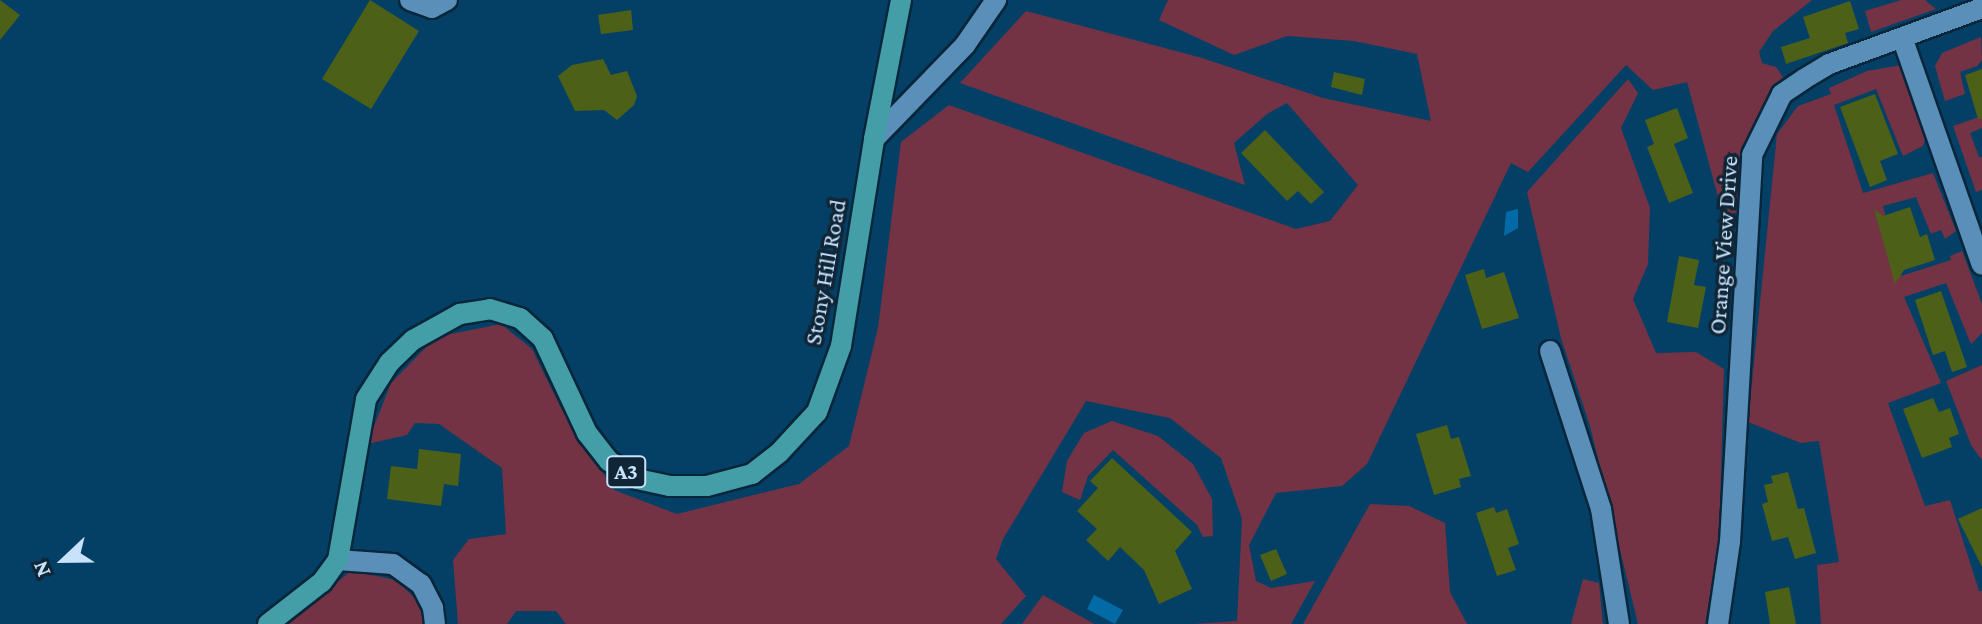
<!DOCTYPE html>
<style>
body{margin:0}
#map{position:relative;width:1982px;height:624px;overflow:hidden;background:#044066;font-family:"Crimson Pro",serif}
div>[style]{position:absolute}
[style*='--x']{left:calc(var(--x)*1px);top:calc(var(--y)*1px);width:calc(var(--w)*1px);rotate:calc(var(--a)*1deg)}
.green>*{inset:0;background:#743245}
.water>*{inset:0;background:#036aa5}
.building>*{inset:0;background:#4c6018}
.roads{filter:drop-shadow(2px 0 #09263a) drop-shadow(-2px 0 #09263a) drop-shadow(0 2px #09263a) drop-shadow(0 -2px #09263a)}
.minor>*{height:20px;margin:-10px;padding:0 10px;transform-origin:10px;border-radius:10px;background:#5a8fba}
.major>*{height:20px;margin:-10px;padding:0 10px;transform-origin:10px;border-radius:10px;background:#439ea7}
span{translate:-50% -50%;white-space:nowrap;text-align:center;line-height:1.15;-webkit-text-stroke:7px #102637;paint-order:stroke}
.shield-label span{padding:2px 6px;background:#102637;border:2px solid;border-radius:6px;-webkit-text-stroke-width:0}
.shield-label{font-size:22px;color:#c7e2fa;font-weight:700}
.street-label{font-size:24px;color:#c7e2fa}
.north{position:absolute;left:24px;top:520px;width:80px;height:80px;-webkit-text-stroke:6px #102637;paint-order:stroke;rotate:248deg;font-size:22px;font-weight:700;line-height:32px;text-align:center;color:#c7e2fa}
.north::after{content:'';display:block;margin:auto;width:28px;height:36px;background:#c7e2fa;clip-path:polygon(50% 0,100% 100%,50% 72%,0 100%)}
</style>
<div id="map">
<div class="green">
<i style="clip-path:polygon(1168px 0,1812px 0,1773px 31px,1759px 52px,1762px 63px,1776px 67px,1783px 77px,1766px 99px,1744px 151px,1742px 200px,1733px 218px,1721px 208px,1687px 82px,1653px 90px,1626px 65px,1528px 172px,1511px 163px,1367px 464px,1342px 486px,1276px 493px,1249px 545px,1256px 581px,1271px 588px,1315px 581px,1291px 624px,1194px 624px,1237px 621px,1242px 519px,1221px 458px,1170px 418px,1086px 401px,1003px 539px,996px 559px,1026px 596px,1001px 624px,566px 624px,556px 611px,516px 611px,507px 624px,458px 624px,453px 560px,469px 539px,506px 534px,502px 468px,439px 424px,415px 423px,407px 435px,367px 444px,391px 383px,436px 337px,501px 324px,532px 349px,562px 410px,614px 490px,677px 514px,799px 484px,849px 446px,878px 328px,901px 142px,949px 105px,1296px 229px,1330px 221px,1358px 185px,1287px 103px,1267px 114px,1234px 143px,1245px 185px,960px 83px,1026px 11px,1202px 58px,1323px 98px,1431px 121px,1417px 54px,1354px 41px,1287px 36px,1234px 55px,1159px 20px)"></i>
<i style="clip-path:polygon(1901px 0,1925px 0,1936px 9px,1871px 32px,1865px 11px)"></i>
<i style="clip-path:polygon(1981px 37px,1982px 60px,1977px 66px,1960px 72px,1965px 94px,1945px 101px,1935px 66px,1942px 53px)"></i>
<i style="clip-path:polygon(1902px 65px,1926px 135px,1923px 146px,1903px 156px,1876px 89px,1834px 105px,1863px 193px,1933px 173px,1956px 231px,1945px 239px,1941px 230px,1931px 234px,1916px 197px,1883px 206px,1901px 276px,1951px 260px,1950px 256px,1962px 251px,1982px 304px,1982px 333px,1971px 344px,1946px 283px,1904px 297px,1941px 383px,1888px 403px,1925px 506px,1950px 500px,1979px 591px,1982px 591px,1982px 624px,1821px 624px,1817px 565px,1839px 562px,1819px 441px,1801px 443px,1748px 422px,1777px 134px,1798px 106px,1831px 94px,1829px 88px,1867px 71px)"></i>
<i style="clip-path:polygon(1628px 79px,1638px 93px,1621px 128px,1650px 208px,1648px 264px,1633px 299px,1656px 353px,1696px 352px,1724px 369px,1719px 543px,1705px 624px,1638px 624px,1590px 426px,1561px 338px,1527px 192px)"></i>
<i style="clip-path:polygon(1982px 116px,1982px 128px,1970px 133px,1979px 157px,1982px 157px,1982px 190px,1976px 192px,1953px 126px)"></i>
<i style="clip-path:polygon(1982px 365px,1982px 460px,1971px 445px,1946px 381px)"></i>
<i style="clip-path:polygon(1112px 421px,1158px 436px,1193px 464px,1212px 499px,1213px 536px,1203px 537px,1197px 525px,1113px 450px,1088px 476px,1080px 500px,1062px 492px,1067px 461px,1084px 433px)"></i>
<i style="clip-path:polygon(1370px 504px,1409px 506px,1445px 523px,1450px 592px,1467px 624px,1303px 624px)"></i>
<i style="clip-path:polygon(351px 571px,396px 580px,421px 604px,425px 624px,285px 624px)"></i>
<i style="clip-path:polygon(1583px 579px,1599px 583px,1603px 624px,1571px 624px)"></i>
<i style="clip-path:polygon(1043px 595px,1094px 624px,1022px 624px)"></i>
</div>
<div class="water">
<i style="clip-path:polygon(1518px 209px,1518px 228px,1504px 236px,1506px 212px)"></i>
<i style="clip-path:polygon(1094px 595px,1123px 610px,1115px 624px,1087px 609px)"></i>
</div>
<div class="building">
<i style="clip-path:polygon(0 0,20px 15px,0 40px)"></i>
<i style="clip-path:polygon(370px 0,419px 31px,371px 109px,322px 79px)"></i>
<i style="clip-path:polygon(1850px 1px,1859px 29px,1845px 33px,1848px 43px,1786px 64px,1781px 47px,1810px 38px,1803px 17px)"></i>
<i style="clip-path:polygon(631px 10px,633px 30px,601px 34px,598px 15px)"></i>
<i style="clip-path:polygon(603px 59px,611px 75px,627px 71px,637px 96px,634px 105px,617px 120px,604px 110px,575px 111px,558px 76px,572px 65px)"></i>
<i style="clip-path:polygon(1982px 69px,1982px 119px,1978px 119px,1965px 75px)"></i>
<i style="clip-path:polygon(1334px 72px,1365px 79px,1362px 95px,1331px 87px)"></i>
<i style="clip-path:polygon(1875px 94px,1898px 154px,1880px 161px,1887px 180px,1870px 187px,1840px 107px)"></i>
<i style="clip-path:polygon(1677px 108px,1688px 138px,1674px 144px,1693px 193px,1669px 203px,1647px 147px,1654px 144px,1645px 120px)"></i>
<i style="clip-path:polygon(1265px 130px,1324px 192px,1311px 204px,1298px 191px,1287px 201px,1241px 153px)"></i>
<i style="clip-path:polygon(1910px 207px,1920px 237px,1927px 234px,1935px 260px,1904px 270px,1895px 284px,1874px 209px,1883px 216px)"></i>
<i style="clip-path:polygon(1679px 256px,1699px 260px,1694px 285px,1706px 287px,1698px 328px,1667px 322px)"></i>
<i style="clip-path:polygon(1484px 269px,1486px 278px,1504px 272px,1519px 318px,1482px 329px,1465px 275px)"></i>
<i style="clip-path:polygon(1941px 291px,1967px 367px,1952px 372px,1945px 351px,1933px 355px,1915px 300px)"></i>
<i style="clip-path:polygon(1933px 398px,1939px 412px,1950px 408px,1959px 434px,1949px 438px,1952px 447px,1922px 458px,1903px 409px)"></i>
<i style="clip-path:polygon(1447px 425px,1451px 439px,1459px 437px,1471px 476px,1459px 479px,1461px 487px,1434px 495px,1416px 434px)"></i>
<i style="clip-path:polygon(419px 449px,461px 454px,458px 486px,444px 484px,441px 506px,387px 499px,391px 466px,417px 469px)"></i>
<i style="clip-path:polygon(1112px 458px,1192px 532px,1175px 551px,1192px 589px,1159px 604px,1144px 570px,1120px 547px,1108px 561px,1086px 540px,1097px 529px,1077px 511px,1098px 488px,1090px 481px)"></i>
<i style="clip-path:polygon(1788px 472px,1798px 509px,1804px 508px,1816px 553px,1795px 559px,1788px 537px,1772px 541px,1762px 504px,1768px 502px,1764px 485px,1773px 483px,1771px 476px)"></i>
<i style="clip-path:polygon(1494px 507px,1496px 513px,1507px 509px,1519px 544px,1508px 548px,1516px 570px,1497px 576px,1476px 513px)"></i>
<i style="clip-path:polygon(1982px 508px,1982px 567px,1958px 519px)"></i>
<i style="clip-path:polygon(1276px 549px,1287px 574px,1271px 581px,1260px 555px)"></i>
<i style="clip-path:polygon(1789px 587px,1796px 624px,1770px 624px,1765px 592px)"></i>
</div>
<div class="roads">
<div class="minor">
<i style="--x:410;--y:0;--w:23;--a:20"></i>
<i style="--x:432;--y:8;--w:17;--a:-28"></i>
<i style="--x:1903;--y:40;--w:238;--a:70.7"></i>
<i style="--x:874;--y:139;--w:131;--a:-45.9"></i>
<i style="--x:965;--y:45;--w:55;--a:-55.4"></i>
<i style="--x:1550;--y:351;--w:166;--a:72.1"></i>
<i style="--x:1601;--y:509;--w:116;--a:81.1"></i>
<i style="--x:338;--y:560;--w:55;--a:4.2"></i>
<i style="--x:393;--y:564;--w:34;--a:36"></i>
<i style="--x:421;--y:584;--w:27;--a:63"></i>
<i style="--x:433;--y:608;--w:16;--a:83"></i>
<i style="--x:1718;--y:624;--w:83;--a:-81.7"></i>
<i style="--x:1730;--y:542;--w:388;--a:-86.7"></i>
<i style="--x:1752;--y:155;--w:68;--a:-63.8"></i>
<i style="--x:1782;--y:94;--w:27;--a:-34"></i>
<i style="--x:1804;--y:79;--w:29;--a:-31"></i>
<i style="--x:1829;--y:64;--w:163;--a:-20.1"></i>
</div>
<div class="major">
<i style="--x:268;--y:624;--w:68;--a:-37.9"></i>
<i style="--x:322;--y:582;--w:27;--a:-54"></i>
<i style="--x:338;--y:560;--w:163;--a:-80.1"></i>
<i style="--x:366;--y:399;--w:43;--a:-57.4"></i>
<i style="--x:389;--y:363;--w:33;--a:-44"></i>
<i style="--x:413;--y:340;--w:54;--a:-29"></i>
<i style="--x:460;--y:314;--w:30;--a:-9"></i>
<i style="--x:490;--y:309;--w:31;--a:17"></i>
<i style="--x:520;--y:318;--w:31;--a:42"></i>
<i style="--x:543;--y:339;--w:104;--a:64.9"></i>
<i style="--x:587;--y:433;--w:36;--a:52"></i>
<i style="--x:609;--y:461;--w:33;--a:33"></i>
<i style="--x:637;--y:479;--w:33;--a:12"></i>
<i style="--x:669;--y:486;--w:38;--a:0"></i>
<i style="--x:707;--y:486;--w:47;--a:-14.9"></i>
<i style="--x:752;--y:474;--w:34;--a:-38"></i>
<i style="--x:779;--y:453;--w:56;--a:-47.2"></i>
<i style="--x:817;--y:412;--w:70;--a:-70"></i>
<i style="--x:841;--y:346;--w:210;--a:-80.9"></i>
<i style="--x:874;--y:139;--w:142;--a:-79"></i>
</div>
</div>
<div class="shield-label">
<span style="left:626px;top:472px">A3</span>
</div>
<div class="street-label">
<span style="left:1723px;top:245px;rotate:-86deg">Orange View Drive</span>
<span style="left:825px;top:272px;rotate:-80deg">Stony Hill Road</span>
</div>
<div class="north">N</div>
</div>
